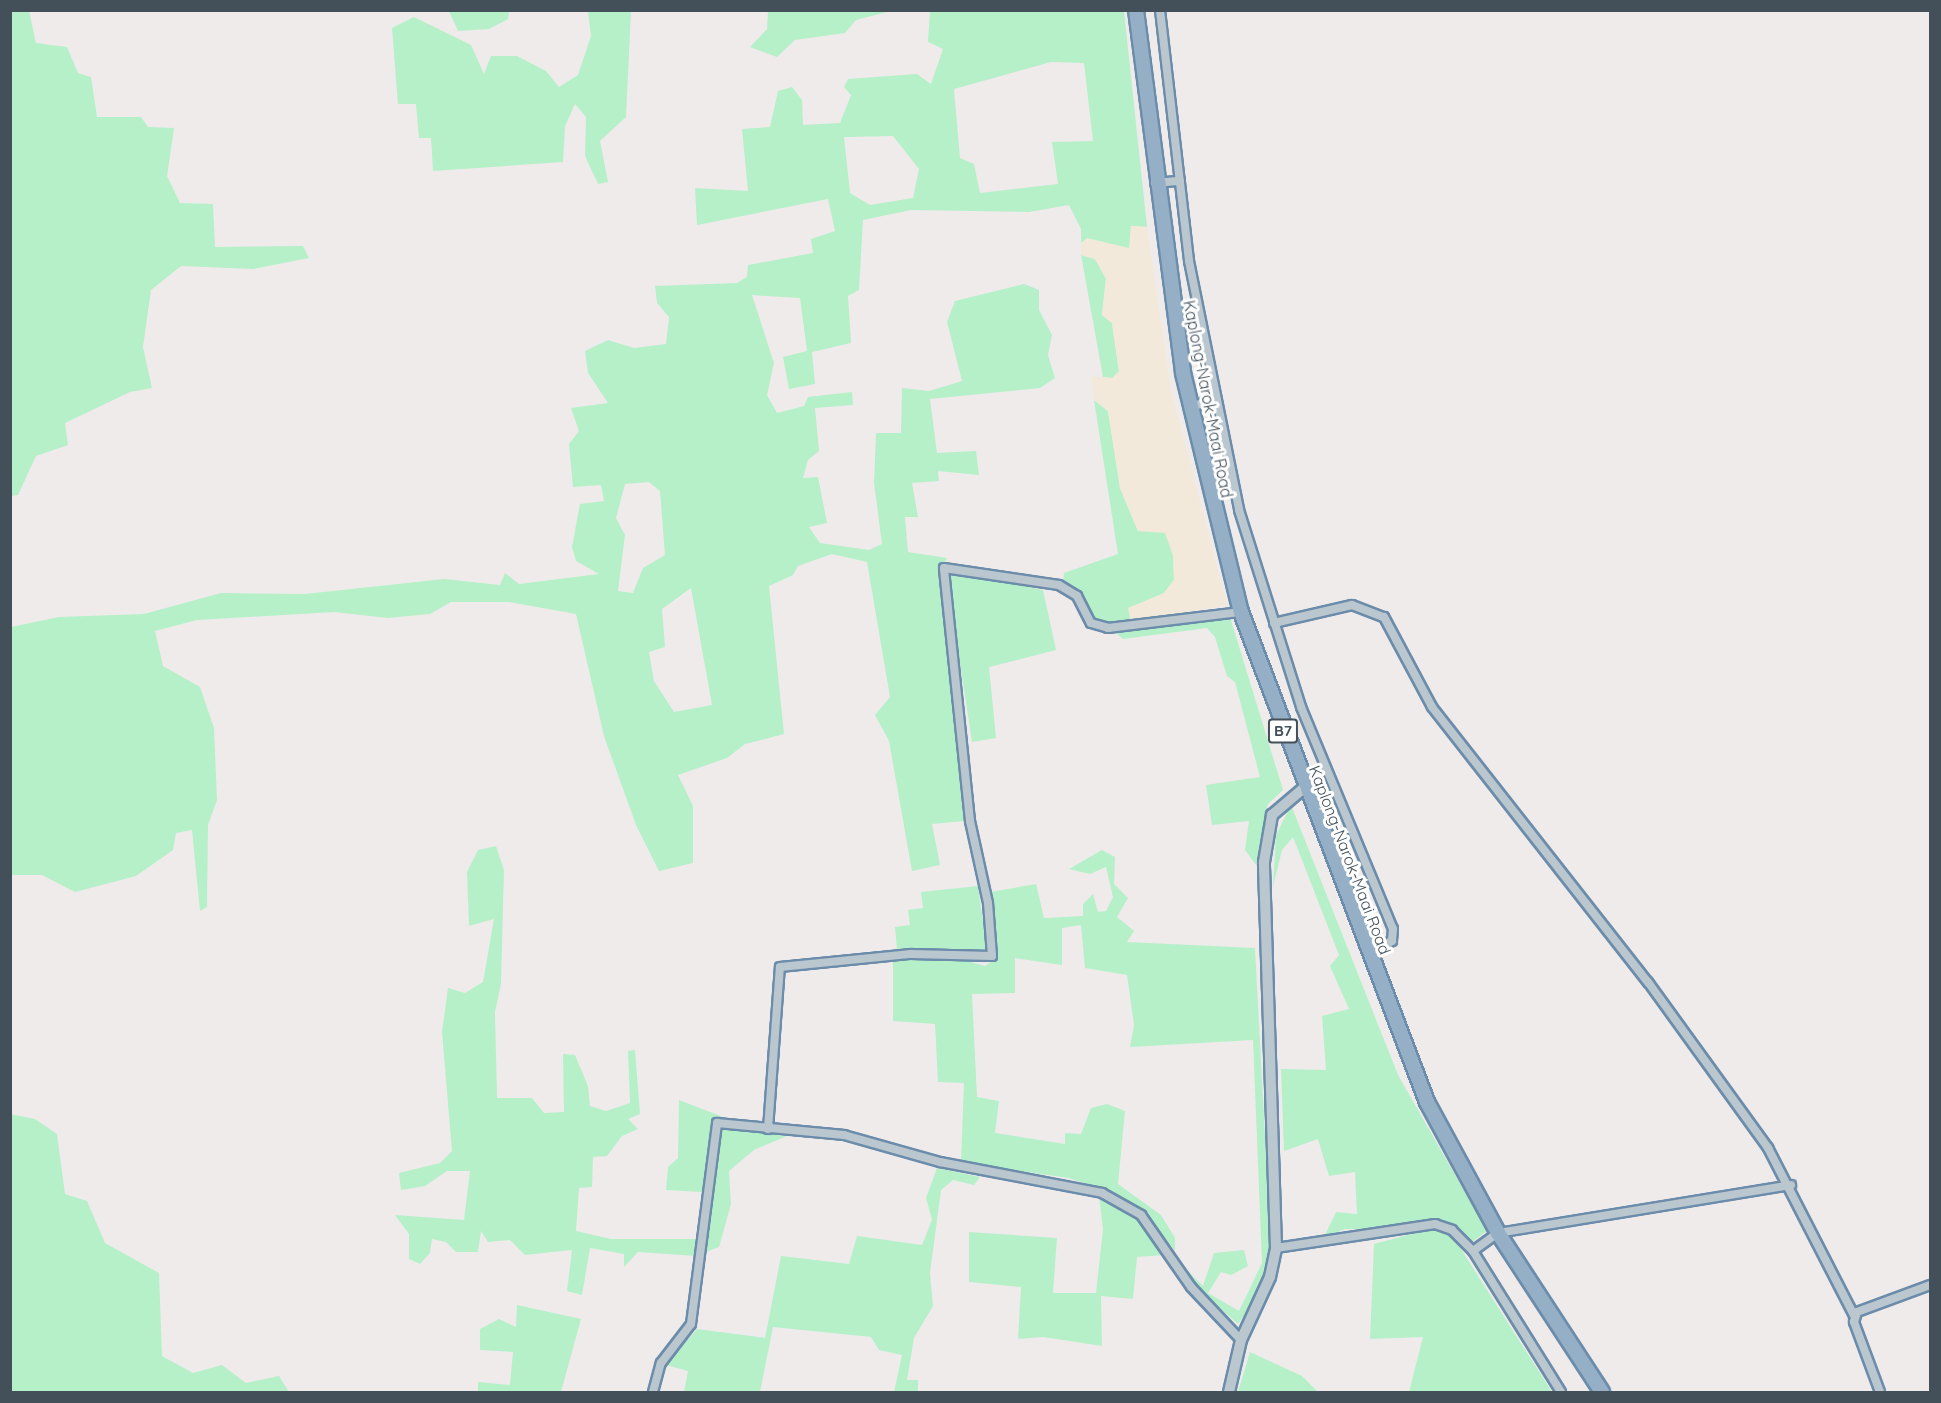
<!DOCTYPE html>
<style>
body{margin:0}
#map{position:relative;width:1941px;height:1403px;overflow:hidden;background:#efebeb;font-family:Quicksand,sans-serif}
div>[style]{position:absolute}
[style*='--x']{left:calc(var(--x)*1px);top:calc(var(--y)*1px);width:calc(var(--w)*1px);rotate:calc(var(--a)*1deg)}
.green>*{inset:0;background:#b5f0c9}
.sand>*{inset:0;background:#f2e9da}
.roads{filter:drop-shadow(2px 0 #6b8caa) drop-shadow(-2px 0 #6b8caa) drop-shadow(0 2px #6b8caa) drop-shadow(0 -2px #6b8caa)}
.minor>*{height:8px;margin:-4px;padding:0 4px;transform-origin:4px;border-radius:4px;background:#bbc7cf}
.tertiary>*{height:10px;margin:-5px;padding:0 5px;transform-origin:5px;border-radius:5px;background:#bbc7cf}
.trunk>*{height:14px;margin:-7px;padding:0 7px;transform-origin:7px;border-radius:7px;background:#94afc6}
span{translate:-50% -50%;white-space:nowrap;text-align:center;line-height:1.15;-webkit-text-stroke:6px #fff;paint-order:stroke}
.shield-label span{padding:2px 4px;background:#fff;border:2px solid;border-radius:4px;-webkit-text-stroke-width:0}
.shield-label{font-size:15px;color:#43505a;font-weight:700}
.street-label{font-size:16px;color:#43505a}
.frame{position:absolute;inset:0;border:12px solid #43505a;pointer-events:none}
</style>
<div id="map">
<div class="green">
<i style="clip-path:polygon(29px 11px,36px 43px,67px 47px,78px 73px,91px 77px,97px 117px,141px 117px,148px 127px,174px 128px,167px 176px,180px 203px,213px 204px,215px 247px,303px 246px,309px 258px,253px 269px,181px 266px,151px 290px,143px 347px,152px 388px,130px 392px,65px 423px,68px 445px,36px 456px,18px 495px,11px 496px,10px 11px)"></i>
<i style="clip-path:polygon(449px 11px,509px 11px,508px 19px,489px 29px,458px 31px)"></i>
<i style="clip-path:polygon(588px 11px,631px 11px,626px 117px,600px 141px,608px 182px,598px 184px,585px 156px,586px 117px,575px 104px,565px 126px,563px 162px,433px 171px,431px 138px,419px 138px,416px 104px,398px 104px,392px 28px,414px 17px,471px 45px,484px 74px,491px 56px,517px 56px,546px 71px,559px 87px,578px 75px,591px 36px)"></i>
<i style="clip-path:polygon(768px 11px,768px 10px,891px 11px,856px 20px,845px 33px,795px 40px,777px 57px,750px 47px,767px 29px)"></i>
<i style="clip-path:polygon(evenodd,930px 11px,1124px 11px,1147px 227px,1131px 226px,1130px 248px,1113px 249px,1087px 239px,1081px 243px,1081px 229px,1069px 205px,1029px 212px,911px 210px,863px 220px,859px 290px,848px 296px,851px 343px,812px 352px,815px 384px,789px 389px,783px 357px,807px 351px,800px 298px,752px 295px,774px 363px,767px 395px,777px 413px,804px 406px,808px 397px,852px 392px,853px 405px,815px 408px,819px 451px,808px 460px,803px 478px,818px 477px,827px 523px,809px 527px,820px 543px,869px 550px,882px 544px,874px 483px,876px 433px,901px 433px,902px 388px,929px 391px,962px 381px,947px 322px,955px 301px,1024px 284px,1039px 290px,1039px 310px,1052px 335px,1048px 355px,1055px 378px,1040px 388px,930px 399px,937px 453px,976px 451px,979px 475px,938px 471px,939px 481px,912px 483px,918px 517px,905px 517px,908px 552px,947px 558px,939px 573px,964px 821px,932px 824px,940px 865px,912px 871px,889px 741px,875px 715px,890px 697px,867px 562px,832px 554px,798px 566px,793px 575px,769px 586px,784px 734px,745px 744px,727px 758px,678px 775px,693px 806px,693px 863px,659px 871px,636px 825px,604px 736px,576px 614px,509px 602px,451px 602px,430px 614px,388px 618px,334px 612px,197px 620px,155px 631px,163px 666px,200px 687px,214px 728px,217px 800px,208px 825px,207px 907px,200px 911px,192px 830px,176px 833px,173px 850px,136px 876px,75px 892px,42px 875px,11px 875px,11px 627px,59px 617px,144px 614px,221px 593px,305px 594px,444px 579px,500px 585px,505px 573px,519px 584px,599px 574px,576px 561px,572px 547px,580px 504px,604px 501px,601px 485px,573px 487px,569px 444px,579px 431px,571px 408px,608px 403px,588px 373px,585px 351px,608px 340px,634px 348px,666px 344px,669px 317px,657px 303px,655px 286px,737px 283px,747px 277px,748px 265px,813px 253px,811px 239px,835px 231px,828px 199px,697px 225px,695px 188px,748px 191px,742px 129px,770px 127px,778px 91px,792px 87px,802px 100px,803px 125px,840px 123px,851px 95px,844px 87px,848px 79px,917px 74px,931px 84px,943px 49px,928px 42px,930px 11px,1051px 62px,1084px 63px,1093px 141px,1052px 142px,1058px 184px,980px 193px,974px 164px,960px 158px,954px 89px,1051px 62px,930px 11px,893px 136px,919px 169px,913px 198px,870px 205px,850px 193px,844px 137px,893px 136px,930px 11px,649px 482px,660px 491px,665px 555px,643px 568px,633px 593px,618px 591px,625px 535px,616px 518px,625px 484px,649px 482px,930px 11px,691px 588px,712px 705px,674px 712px,654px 681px,649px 652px,665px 647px,662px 609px,691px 588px)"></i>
<i style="clip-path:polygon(1081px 255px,1095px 259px,1106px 279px,1102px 315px,1112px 323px,1119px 372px,1113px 378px,1103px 377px)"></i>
<i style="clip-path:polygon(1094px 400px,1108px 411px,1120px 488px,1138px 531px,1165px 532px,1173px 555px,1174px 580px,1164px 593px,1129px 608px,1131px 622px,1108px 625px,1096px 620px,1079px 590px,1063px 581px,1064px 573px,1118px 554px)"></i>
<i style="clip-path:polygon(955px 571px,1043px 590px,1056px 650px,989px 667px,996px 738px,972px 742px,948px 583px,948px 574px)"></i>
<i style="clip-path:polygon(1230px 617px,1283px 790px,1268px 804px,1256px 865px,1245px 850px,1249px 821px,1212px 825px,1206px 785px,1260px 777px,1235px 682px,1227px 676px,1215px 637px,1207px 628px,1123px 639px,1115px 632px)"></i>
<i style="clip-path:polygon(1291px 805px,1398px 1075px,1487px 1231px,1472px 1242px,1456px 1225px,1434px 1218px,1381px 1229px,1345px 1229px,1324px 1237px,1336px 1212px,1357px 1214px,1355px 1172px,1329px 1176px,1318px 1139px,1284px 1151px,1281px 1069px,1326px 1070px,1322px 1016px,1349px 1009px,1330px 966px,1339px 955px,1293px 837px,1282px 850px,1273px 887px,1276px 835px)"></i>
<i style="clip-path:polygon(496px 846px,504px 870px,501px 984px,495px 1012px,497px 1098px,532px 1098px,544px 1113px,564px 1112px,563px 1054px,575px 1055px,588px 1086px,590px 1106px,606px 1111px,630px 1103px,628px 1051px,635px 1050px,640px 1114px,628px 1119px,638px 1129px,622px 1136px,607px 1156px,593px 1157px,592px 1187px,579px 1188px,576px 1231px,611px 1239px,697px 1239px,696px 1256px,638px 1252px,624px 1267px,624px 1254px,590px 1248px,582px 1295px,567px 1291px,572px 1250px,525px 1255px,510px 1240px,488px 1242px,481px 1231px,478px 1252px,456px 1252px,446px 1242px,432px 1239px,430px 1253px,420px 1264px,409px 1259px,409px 1234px,395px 1215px,464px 1220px,470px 1171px,447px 1171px,425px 1186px,401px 1190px,399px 1173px,440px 1163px,452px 1151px,442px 1032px,448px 988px,465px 993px,483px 982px,494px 919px,469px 926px,467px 872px,478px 850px)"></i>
<i style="clip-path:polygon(1102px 850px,1115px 857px,1114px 884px,1128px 898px,1117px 917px,1134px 931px,1127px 942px,1255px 948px,1271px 1249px,1261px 1293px,1238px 1324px,1194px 1285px,1180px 1263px,1203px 1286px,1214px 1253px,1244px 1250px,1248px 1266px,1231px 1275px,1221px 1272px,1208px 1293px,1239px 1311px,1262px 1263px,1253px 1040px,1130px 1047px,1134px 1025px,1127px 975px,1085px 968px,1081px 925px,1062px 928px,1062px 965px,1015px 958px,1015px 993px,972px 994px,977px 1097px,999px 1101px,995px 1133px,1065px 1144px,1065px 1133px,1081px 1134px,1091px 1108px,1107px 1104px,1125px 1111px,1118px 1184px,1161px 1215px,1175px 1238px,1175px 1251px,1141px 1208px,1111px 1191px,1068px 1178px,961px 1162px,964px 1083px,938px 1082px,935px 1024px,893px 1021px,893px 959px,953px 957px,985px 966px,993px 961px,990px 892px,1036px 884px,1044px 918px,1083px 916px,1083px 904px,1093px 894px,1098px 912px,1106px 911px,1113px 897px,1106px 867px,1090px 874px,1069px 869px)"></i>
<i style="clip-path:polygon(978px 886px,987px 951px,897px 950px,895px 927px,910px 925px,908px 910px,923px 908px,921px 892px)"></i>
<i style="clip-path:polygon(679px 1100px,723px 1117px,712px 1127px,702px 1192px,666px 1190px,668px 1167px,678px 1158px)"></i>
<i style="clip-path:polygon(10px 1114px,35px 1119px,57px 1134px,65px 1194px,87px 1201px,105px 1243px,159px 1273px,162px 1356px,193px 1373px,222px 1365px,246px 1383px,279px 1376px,289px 1392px,11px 1392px)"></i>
<i style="clip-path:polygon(722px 1128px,787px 1136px,754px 1150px,729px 1171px,731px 1204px,719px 1247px,706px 1252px)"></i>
<i style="clip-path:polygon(937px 1168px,980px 1177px,974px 1185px,953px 1180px,941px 1190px,930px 1273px,933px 1306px,914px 1338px,907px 1380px,918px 1380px,918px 1392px,894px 1392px,902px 1355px,879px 1350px,871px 1337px,773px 1327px,760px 1392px,684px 1392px,688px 1371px,666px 1365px,697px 1329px,765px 1338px,781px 1256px,849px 1264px,857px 1236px,922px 1245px,932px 1220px,926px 1198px)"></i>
<i style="clip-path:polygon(1099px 1196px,1135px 1214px,1165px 1255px,1137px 1257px,1133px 1299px,1101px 1296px,1102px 1346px,1043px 1337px,1018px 1339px,1021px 1287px,969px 1282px,969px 1232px,1057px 1238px,1053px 1293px,1096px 1293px,1103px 1229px)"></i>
<i style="clip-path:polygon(1434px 1228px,1448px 1234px,1461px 1249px,1552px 1392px,1409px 1392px,1423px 1337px,1370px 1339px,1374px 1244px)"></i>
<i style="clip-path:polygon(517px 1305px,581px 1319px,561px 1392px,478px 1392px,478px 1382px,510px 1385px,513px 1352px,480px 1350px,480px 1329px,499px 1319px,516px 1327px)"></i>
<i style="clip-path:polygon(1250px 1352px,1302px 1376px,1318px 1392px,1238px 1392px)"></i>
</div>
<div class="sand">
<i style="clip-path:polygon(1131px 226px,1147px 227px,1171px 390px,1227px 605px,1131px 622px,1128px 608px,1164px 593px,1174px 580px,1173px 555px,1165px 533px,1138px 531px,1120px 488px,1108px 411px,1094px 400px,1091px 376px,1112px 378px,1119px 371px,1112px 323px,1102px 315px,1106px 278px,1095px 259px,1081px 255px,1081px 243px,1087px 238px,1129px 248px)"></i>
</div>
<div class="roads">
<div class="minor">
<i style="--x:1160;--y:10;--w:253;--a:83.4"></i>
<i style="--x:1189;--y:261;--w:254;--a:78.6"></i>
<i style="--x:1239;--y:510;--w:207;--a:72.5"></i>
<i style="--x:1301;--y:707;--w:240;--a:67.5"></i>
<i style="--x:1393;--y:929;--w:12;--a:95"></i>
<i style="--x:1392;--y:941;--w:27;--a:156"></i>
<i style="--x:1155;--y:183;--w:25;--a:-5"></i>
<i style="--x:1189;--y:408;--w:29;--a:-20"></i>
<i style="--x:1274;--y:623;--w:80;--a:-13"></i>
<i style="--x:1352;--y:605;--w:34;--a:21"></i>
<i style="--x:1384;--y:617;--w:102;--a:61.9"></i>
<i style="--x:1432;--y:707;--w:350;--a:51.9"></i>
<i style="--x:1648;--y:982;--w:205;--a:54.1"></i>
<i style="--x:1768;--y:1148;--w:190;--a:62.8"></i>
<i style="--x:768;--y:1129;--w:162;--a:-85.8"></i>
<i style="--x:780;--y:967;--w:132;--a:-5.7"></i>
<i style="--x:911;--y:954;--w:81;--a:1.4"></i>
<i style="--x:992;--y:956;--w:53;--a:-94.3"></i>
<i style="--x:988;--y:903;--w:84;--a:-102.4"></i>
<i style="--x:970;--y:821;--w:254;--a:-95.9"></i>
<i style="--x:944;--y:568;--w:116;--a:8.4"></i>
<i style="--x:1059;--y:585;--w:21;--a:31"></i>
<i style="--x:1077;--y:596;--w:30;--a:63"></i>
<i style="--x:1091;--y:623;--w:18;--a:16"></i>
<i style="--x:1108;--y:628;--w:134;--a:-6.9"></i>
<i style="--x:1276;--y:1248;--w:161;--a:-8.6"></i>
<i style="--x:1435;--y:1224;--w:18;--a:19"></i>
<i style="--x:1452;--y:1230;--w:30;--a:45"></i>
<i style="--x:1473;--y:1251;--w:166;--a:58"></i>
<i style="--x:1473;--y:1251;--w:31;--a:-36"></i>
<i style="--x:1498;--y:1233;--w:297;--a:-9.3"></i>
<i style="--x:653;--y:1392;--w:30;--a:-75"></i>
<i style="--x:661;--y:1363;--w:49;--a:-52.4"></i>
<i style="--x:691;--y:1324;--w:203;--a:-82.6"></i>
<i style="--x:717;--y:1123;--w:128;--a:5.4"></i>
<i style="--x:844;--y:1135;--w:100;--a:15.7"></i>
<i style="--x:940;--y:1162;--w:165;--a:10.8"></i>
<i style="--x:1102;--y:1193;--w:45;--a:29.4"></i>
<i style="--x:1141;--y:1215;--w:88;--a:55.2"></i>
<i style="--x:1191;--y:1287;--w:73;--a:46.7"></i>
<i style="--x:1880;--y:1392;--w:75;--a:-110.4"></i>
<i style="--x:1854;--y:1322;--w:10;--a:-73"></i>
<i style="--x:1857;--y:1312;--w:78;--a:-20.3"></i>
</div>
<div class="tertiary">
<i style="--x:1229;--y:1392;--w:53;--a:-77"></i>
<i style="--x:1241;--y:1340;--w:69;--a:-65.3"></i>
<i style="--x:1270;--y:1277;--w:30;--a:-78"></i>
<i style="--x:1276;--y:1248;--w:386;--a:-91.8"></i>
<i style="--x:1264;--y:862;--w:48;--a:-80.3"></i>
<i style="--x:1272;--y:815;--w:43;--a:-40.3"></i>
</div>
<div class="trunk">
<i style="--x:1136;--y:10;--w:366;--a:82.6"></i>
<i style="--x:1183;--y:373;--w:246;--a:76.4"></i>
<i style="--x:1241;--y:612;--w:524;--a:69.21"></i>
<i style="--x:1427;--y:1102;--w:149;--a:61.5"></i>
<i style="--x:1498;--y:1233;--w:190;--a:56.8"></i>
</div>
</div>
<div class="shield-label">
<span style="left:1283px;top:731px">B7</span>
</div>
<div class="street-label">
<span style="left:1208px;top:399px;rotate:79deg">Kaplong-Narok-Maai Road</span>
<span style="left:1350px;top:860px;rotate:69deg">Kaplong-Narok-Maai Road</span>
</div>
<div class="frame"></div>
</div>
